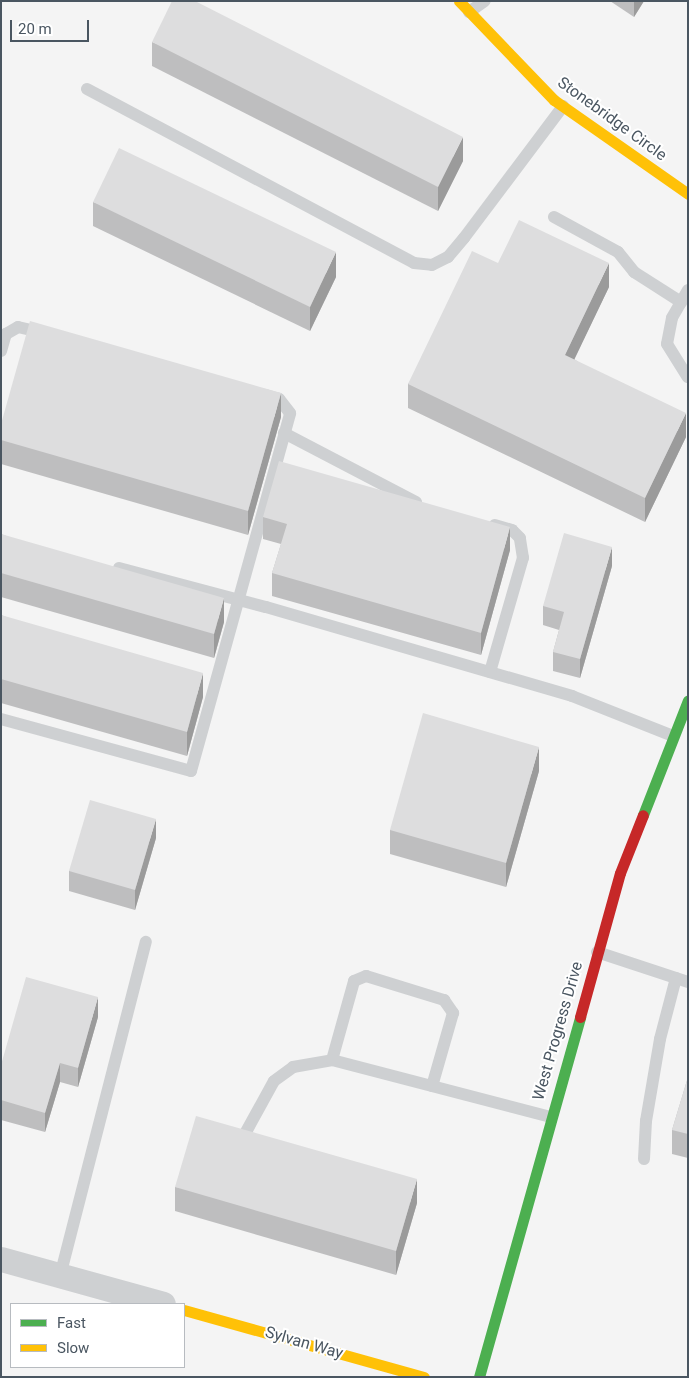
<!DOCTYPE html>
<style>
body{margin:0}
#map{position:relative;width:689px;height:1378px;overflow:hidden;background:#f4f4f4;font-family:Roboto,sans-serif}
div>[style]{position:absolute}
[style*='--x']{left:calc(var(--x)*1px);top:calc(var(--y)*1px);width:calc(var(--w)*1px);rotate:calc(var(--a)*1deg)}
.lane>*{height:12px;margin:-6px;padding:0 6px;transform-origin:6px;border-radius:6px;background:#ced0d2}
.street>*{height:25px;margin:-12.5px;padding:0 12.5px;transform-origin:12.5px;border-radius:12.5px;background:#ced0d2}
.fast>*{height:11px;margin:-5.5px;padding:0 5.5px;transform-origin:5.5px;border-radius:5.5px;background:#4caf50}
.slow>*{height:11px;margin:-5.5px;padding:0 5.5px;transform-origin:5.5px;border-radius:5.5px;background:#ffc107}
.jam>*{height:11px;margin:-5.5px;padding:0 5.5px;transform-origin:5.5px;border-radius:5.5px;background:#c62828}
.wall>*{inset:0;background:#bebebf}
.shaded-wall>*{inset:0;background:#9b9b9b}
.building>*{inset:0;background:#ddddde}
span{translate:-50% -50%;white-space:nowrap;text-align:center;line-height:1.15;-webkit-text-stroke:4px #fff;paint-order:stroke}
.street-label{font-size:16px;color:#4a5661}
.frame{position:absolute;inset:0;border:2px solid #4a5661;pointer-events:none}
.legend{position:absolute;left:10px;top:1303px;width:175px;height:65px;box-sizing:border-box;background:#fff;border:1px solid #b7bbc0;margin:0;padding:6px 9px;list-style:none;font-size:15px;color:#4a5661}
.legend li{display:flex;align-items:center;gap:10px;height:25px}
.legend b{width:25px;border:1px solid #b7bbc0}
.scale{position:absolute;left:10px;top:20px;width:79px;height:22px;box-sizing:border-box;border:2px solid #4a5661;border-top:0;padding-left:6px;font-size:15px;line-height:18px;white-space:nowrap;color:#4a5661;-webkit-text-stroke:4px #fff;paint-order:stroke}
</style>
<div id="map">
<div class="lane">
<i style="--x:469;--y:12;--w:19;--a:-35"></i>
<i style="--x:87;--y:89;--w:370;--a:28"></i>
<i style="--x:414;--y:263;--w:18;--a:6"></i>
<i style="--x:432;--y:265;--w:18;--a:-27"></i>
<i style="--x:448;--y:257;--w:25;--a:-50"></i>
<i style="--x:464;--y:238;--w:165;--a:-53.1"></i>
<i style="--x:554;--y:217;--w:73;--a:28.7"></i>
<i style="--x:618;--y:252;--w:26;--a:51"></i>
<i style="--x:634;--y:272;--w:56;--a:32.6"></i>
<i style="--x:688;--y:290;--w:32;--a:120"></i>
<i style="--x:672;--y:318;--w:26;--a:101"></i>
<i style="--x:667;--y:344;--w:39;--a:58"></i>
<i style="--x:1;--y:351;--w:18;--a:-74"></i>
<i style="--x:6;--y:334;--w:14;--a:-30"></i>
<i style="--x:18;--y:327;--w:26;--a:13"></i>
<i style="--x:284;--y:433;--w:149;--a:27.6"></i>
<i style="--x:119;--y:568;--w:152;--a:14.9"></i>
<i style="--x:266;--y:607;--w:319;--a:16.2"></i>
<i style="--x:572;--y:696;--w:109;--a:21.6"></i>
<i style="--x:490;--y:672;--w:119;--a:-73.9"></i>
<i style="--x:523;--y:558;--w:20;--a:-99"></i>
<i style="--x:520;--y:538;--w:11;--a:-135"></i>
<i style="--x:512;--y:530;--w:18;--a:-164"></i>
<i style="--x:1;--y:719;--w:197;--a:15.3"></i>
<i style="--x:191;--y:771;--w:371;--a:-74.5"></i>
<i style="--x:290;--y:413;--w:18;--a:-128"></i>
<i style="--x:279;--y:399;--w:15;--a:-164"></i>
<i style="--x:597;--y:952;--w:96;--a:18.2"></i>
<i style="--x:332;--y:1060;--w:82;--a:-74.4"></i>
<i style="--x:354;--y:981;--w:13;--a:-23"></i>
<i style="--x:366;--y:976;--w:82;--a:17.1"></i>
<i style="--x:444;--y:1000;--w:16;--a:55"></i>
<i style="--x:453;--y:1013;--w:76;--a:106"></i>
<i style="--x:241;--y:1141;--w:68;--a:-61.2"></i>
<i style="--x:274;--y:1081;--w:24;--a:-36"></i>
<i style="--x:293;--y:1067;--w:40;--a:-10"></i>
<i style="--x:332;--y:1060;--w:226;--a:14.6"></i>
<i style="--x:644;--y:1159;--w:38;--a:-87"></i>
<i style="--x:646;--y:1121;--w:83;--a:-80.3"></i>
<i style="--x:660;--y:1039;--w:63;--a:-75.3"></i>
<i style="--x:60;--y:1276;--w:345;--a:-75.6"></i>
</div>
<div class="street">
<i style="--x:1;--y:1259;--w:168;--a:15.5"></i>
</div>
<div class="fast">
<i style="--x:643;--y:815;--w:123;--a:-68.6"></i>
<i style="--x:479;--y:1377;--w:374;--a:-74.3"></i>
</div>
<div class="slow">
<i style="--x:459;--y:1;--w:137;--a:46.2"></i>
<i style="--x:554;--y:100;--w:164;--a:35"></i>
<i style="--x:184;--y:1310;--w:249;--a:15.6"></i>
</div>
<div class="jam">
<i style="--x:580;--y:1017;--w:149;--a:-74.5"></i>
<i style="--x:620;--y:873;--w:62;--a:-68.4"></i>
</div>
<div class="wall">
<i style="clip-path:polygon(610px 1px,644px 1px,634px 17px)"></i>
<i style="clip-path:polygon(152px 42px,463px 161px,438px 211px,152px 66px)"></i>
<i style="clip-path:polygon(93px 202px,336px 277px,310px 331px,93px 226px)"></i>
<i style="clip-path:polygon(498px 263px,609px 287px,574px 359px,686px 437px,645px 522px,408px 408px,408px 384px)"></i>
<i style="clip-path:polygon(281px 417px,248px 535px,1px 464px,1px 424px)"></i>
<i style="clip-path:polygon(263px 517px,510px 550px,481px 655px,272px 596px,272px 573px,281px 544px,263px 539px)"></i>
<i style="clip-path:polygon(1px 534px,224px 622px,214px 658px,1px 597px)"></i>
<i style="clip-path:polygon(612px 566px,580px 678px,553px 671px,553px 652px,559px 630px,543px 625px,543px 606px)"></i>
<i style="clip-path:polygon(1px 615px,203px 697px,187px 756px,1px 703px)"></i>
<i style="clip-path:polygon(539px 771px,506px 887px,390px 854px,390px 830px)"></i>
<i style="clip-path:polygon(156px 838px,135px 910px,69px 891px,69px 871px)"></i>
<i style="clip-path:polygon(98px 1017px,78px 1087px,60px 1082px,45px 1132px,1px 1120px,1px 1065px)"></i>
<i style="clip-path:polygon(688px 1077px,688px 1158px,672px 1154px,672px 1130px)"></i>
<i style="clip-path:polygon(175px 1187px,417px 1203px,396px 1275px,175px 1211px)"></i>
</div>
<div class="shaded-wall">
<i style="clip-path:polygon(634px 1px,644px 1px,634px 17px)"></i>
<i style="clip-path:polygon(463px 137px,463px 161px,438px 211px,438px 187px)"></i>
<i style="clip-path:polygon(336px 252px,336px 277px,310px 331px,310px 307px)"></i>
<i style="clip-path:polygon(609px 263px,609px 287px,565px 379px,565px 355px)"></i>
<i style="clip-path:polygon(281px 393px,281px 417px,248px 535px,248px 511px)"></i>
<i style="clip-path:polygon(686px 413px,686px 437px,645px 522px,645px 498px)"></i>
<i style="clip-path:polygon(510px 527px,510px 550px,481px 655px,481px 633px)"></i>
<i style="clip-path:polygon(612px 547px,612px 566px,580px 678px,580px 659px)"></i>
<i style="clip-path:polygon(224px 598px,224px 622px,214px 658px,214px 634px)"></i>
<i style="clip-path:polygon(203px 673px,203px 697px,187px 756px,187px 732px)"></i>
<i style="clip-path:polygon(539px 747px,539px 771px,506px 887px,506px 863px)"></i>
<i style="clip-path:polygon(156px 819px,156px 838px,135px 910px,135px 890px)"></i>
<i style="clip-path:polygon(98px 997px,98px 1017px,78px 1087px,78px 1068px)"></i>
<i style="clip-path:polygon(60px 1063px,60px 1082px,45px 1132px,45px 1113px)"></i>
<i style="clip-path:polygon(417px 1179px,417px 1203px,396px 1275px,396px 1251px)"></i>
</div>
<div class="building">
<i style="clip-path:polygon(172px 1px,195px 1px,463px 137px,438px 187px,152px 42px)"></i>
<i style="clip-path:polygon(119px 148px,336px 252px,310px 307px,93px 202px)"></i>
<i style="clip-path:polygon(519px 220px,609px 263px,565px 355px,686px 413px,645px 498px,408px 384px,472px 251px,498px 263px)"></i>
<i style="clip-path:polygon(30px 321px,281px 393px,248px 511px,1px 440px,1px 424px)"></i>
<i style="clip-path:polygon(279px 461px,510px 527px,481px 633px,272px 573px,287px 524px,263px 517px)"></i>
<i style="clip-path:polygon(564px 533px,612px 547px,580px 659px,553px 652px,564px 612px,543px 606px)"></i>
<i style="clip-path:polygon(1px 534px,224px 598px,214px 634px,1px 573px)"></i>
<i style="clip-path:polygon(1px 615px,203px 673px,187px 732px,1px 679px)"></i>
<i style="clip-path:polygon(423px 713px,539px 747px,506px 863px,390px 830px)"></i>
<i style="clip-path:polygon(90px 800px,156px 819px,135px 890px,69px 871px)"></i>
<i style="clip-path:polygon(26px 977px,98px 997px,78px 1068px,60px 1063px,45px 1113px,1px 1100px,1px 1065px)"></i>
<i style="clip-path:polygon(688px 1077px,688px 1134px,672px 1130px)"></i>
<i style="clip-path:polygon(196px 1116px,417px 1179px,396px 1251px,175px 1187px)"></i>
</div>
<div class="street-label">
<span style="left:612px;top:119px;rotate:36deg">Stonebridge Circle</span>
<span style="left:558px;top:1031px;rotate:-74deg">West Progress Drive</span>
<span style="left:304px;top:1343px;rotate:16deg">Sylvan Way</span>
</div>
<div class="frame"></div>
<ul class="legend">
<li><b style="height:6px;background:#4caf50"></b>Fast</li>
<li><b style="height:6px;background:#ffc107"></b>Slow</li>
</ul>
<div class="scale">20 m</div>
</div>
